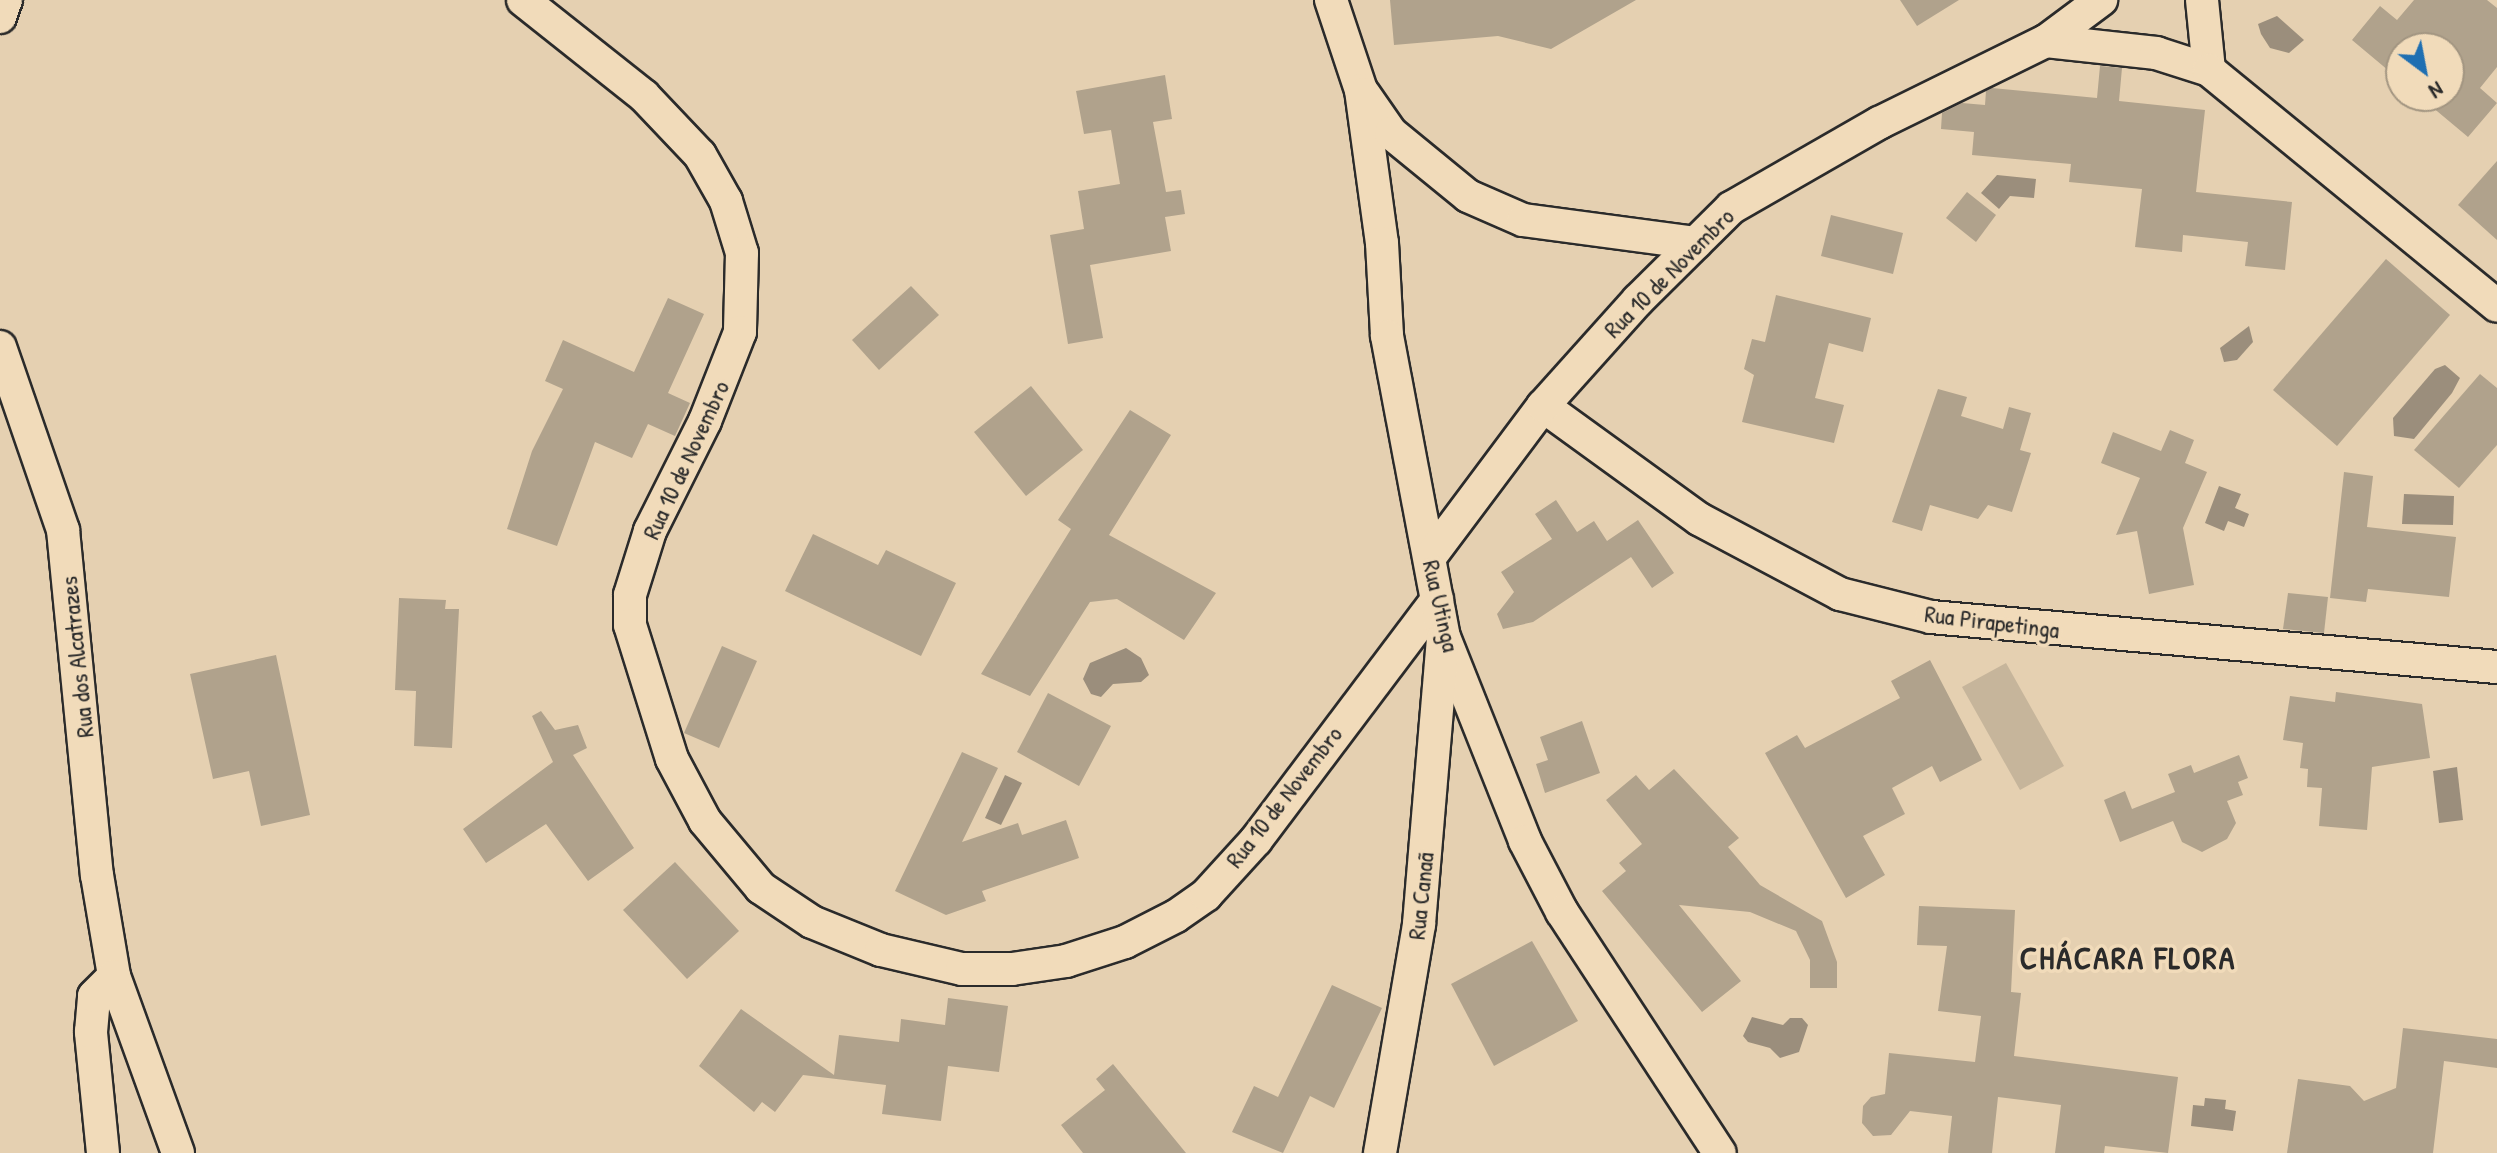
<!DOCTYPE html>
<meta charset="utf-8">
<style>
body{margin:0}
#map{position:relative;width:2497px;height:1153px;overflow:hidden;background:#e5d0b1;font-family:"Patrick Hand",sans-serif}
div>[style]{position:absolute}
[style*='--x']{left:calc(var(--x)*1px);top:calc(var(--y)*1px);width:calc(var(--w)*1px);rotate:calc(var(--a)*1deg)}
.green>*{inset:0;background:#c6b59b}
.water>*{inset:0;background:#9b8e7c}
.building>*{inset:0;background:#b0a28c}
.roads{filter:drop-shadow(2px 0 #2b2b2b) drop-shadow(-2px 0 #2b2b2b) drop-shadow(0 2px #2b2b2b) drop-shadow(0 -2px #2b2b2b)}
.street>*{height:32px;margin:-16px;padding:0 16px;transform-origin:16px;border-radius:16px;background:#f1dbba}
span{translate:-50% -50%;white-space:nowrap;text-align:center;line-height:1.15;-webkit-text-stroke:7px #f1dbba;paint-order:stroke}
.street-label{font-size:24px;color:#2b2b2b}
.district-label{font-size:32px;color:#2b2b2b;font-weight:700;letter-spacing:2px}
.north{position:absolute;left:2385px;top:32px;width:80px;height:80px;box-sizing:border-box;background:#f1dbba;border:2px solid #a29581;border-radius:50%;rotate:148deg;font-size:22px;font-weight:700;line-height:32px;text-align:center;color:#2b2b2b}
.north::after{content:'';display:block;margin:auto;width:28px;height:36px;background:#1f6fb2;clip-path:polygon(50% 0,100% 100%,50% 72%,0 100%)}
</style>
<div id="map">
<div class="green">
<i style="clip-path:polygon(2006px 663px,2064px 766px,2020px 790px,1962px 687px)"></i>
</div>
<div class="water">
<i style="clip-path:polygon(2277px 16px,2304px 40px,2289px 53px,2270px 48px,2261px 34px,2258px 24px)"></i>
<i style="clip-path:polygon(1997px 175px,2036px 179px,2034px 198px,2010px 196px,1999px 209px,1981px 193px)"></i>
<i style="clip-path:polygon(2249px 326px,2253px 342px,2237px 360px,2224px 362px,2220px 348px)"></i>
<i style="clip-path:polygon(2445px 365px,2460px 378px,2452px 393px,2414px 439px,2394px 436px,2393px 418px,2435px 369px)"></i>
<i style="clip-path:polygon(2219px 486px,2241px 494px,2235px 508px,2249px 514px,2244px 527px,2228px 521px,2224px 531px,2205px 523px)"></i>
<i style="clip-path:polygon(2404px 494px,2454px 496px,2453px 525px,2402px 524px)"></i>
<i style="clip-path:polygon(1126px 648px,1141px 658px,1149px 675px,1141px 682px,1113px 684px,1101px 697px,1091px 694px,1083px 679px,1090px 663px)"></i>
<i style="clip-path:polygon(2457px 767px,2463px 820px,2439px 823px,2433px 771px)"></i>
<i style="clip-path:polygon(1005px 775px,1022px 783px,1001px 825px,985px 818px)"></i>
<i style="clip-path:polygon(1752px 1017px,1783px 1025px,1790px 1018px,1802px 1018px,1808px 1025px,1799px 1052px,1780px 1058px,1770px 1048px,1748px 1042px,1743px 1036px)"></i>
<i style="clip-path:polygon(2205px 1098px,2226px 1100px,2225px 1109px,2236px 1111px,2233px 1131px,2191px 1126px,2193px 1105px,2204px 1106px)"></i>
</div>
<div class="building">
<i style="clip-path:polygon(1390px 0,1636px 0,1551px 49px,1498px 36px,1394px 45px)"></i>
<i style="clip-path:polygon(1900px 0,1959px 0,1917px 26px)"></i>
<i style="clip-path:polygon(2414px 0,2487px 0,2497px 8px,2497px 67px,2480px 88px,2497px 103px,2468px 137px,2419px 96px,2449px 96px,2449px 48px,2401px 48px,2401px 81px,2352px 40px,2380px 6px,2397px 20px)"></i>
<i style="clip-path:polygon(2100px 66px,2122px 68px,2119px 101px,2205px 110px,2196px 192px,2292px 202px,2285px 270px,2245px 266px,2248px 242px,2183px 235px,2182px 252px,2135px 247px,2142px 189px,2069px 182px,2071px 164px,1972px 155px,1974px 132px,1941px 129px,1942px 113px,1962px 103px,1985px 105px,1986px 91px,1992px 88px,2097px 98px)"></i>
<i style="clip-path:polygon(1165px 75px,1172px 119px,1153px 122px,1166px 192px,1181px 190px,1185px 214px,1165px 217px,1171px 251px,1090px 265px,1103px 338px,1068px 344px,1050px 235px,1084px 229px,1078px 191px,1120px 184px,1111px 130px,1084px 134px,1076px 91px)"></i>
<i style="clip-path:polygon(2497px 161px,2497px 240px,2458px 205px)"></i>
<i style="clip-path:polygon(1967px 192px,1996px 215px,1976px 242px,1946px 218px)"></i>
<i style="clip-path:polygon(1831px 215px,1903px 233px,1893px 274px,1821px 256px)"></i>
<i style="clip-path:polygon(2386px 259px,2450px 315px,2337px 446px,2273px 390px)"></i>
<i style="clip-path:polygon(911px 286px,939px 315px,879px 370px,852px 340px)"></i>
<i style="clip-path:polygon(1776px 295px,1871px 318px,1863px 352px,1829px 343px,1815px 398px,1844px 405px,1834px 443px,1742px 422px,1754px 375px,1744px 369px,1752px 339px,1765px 342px)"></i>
<i style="clip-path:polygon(668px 298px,704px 314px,668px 393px,690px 403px,675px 436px,648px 424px,632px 458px,595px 442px,557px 546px,507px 529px,532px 451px,563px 389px,545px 381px,563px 340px,634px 372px)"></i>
<i style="clip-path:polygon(2480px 374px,2497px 388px,2497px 445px,2459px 488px,2414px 450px)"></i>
<i style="clip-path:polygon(1031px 386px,1083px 450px,1026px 496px,974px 432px)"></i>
<i style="clip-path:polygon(1938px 389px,1967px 397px,1961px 416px,2003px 429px,2009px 407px,2031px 413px,2020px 450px,2031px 453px,2012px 512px,1988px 505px,1978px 519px,1930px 505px,1922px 531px,1892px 522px)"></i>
<i style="clip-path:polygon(1130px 410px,1171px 435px,1109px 535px,1216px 593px,1184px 640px,1117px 599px,1090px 602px,1030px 696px,981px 674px,1071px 529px,1058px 520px)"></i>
<i style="clip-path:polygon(2170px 430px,2194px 440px,2185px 463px,2207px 472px,2183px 528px,2194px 585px,2149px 594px,2137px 531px,2116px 535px,2140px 478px,2101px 463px,2113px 432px,2161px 451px)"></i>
<i style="clip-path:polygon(2344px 472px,2373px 476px,2367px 527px,2456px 537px,2449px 597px,2368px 589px,2366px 602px,2330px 598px)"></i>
<i style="clip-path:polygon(1556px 500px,1577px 532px,1594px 521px,1607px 541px,1638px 520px,1674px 573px,1652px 588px,1631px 557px,1533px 622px,1503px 629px,1497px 614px,1514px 592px,1501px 572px,1552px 539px,1535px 514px)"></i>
<i style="clip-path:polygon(813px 534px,878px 565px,886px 550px,956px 583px,921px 656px,785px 591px)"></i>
<i style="clip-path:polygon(2288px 593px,2328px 597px,2324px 633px,2283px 629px)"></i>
<i style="clip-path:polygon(399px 598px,446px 600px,445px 609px,459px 609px,452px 748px,414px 746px,416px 691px,395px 690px)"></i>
<i style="clip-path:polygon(722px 646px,757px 661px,719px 748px,684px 733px)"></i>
<i style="clip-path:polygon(276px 655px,310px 815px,261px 826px,249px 771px,213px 779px,190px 674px)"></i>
<i style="clip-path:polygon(1930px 660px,1982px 760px,1940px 782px,1932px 766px,1892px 788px,1905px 814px,1863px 836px,1885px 875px,1846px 898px,1765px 753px,1797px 735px,1805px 748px,1900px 698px,1891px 681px)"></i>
<i style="clip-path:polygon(2336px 692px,2422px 704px,2430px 758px,2372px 767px,2367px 830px,2319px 826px,2322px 788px,2307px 787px,2308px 769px,2300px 768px,2303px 743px,2283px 740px,2290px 696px,2335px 702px)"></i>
<i style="clip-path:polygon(1048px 693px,1111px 726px,1079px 786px,1017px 752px)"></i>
<i style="clip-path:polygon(541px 711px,555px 730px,578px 725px,587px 748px,573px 755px,634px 848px,588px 881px,546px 824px,486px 863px,463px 829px,553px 762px,532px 716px)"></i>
<i style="clip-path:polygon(1582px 721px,1600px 773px,1545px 793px,1536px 764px,1548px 760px,1540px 737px)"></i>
<i style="clip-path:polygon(962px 752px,998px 768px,962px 842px,1018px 823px,1022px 835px,1066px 820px,1079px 858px,982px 891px,986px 901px,946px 915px,895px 891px)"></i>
<i style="clip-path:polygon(2239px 755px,2248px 778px,2238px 782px,2243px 795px,2227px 801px,2236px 823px,2227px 839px,2202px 852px,2182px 842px,2173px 821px,2120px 842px,2104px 800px,2125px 791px,2132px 809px,2175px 792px,2168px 774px,2191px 765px,2194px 773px)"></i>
<i style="clip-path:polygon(1674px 769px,1739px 838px,1728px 847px,1760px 885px,1822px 921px,1837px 962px,1837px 988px,1810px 988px,1810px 960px,1796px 931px,1750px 912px,1679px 905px,1741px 981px,1702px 1012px,1602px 891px,1626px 871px,1619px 863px,1642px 844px,1606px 800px,1636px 775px,1649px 790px)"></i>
<i style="clip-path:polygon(675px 862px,739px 931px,687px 979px,623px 910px)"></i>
<i style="clip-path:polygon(1919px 906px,2015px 910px,2011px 992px,2021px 993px,2014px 1056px,2178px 1077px,2168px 1153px,2105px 1146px,2104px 1153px,2055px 1153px,2061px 1105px,1998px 1097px,1992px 1153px,1948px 1153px,1952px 1116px,1910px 1111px,1891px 1135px,1873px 1136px,1862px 1123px,1863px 1106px,1871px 1097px,1885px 1094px,1889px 1053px,1975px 1062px,1981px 1016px,1938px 1011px,1947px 946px,1917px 945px)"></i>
<i style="clip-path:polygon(1532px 941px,1578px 1021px,1494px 1066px,1451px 984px)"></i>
<i style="clip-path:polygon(1332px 985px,1382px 1008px,1334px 1108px,1310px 1096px,1283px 1153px,1232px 1132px,1254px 1086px,1278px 1097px)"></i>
<i style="clip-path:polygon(948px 998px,1008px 1006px,999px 1072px,948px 1066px,941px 1121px,882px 1114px,886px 1085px,803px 1075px,775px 1112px,762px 1102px,754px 1112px,699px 1066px,741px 1009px,834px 1075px,839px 1035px,899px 1042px,901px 1019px,945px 1025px)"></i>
<i style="clip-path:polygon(2403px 1028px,2497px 1039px,2497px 1068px,2444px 1061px,2433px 1153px,2287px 1153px,2298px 1079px,2350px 1086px,2364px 1101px,2396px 1088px)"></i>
<i style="clip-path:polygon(1113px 1064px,1186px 1153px,1083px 1153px,1061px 1125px,1105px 1090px,1096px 1079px)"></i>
</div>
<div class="roads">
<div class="street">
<i style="--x:523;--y:0;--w:154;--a:38.4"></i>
<i style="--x:644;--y:96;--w:81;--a:46.5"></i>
<i style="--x:700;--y:155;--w:53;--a:60.5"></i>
<i style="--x:726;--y:201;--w:54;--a:72.9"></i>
<i style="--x:742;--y:253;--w:79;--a:91.5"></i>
<i style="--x:740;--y:332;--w:96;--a:111.5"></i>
<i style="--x:705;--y:421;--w:123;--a:116.6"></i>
<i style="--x:650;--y:531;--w:67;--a:107.4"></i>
<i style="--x:630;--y:595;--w:30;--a:90"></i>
<i style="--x:630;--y:625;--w:140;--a:72.6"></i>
<i style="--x:672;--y:759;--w:70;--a:62"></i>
<i style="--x:705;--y:821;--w:87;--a:50.1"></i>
<i style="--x:761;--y:888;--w:61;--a:33.7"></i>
<i style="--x:812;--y:922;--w:74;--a:22.1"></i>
<i style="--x:881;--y:950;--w:83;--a:13.2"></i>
<i style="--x:962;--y:969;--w:50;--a:0"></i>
<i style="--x:1012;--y:969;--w:55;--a:-8.4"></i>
<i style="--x:1066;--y:961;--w:62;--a:-17.9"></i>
<i style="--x:1125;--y:942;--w:57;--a:-27"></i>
<i style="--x:1176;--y:916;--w:37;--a:-35"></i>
<i style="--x:1206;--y:895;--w:74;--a:-47.7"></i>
<i style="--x:1256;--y:840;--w:301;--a:-53"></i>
<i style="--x:1331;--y:0;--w:95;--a:71.6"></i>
<i style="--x:1361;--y:90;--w:154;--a:82.2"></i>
<i style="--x:1382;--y:243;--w:93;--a:86.9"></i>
<i style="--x:1387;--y:336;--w:306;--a:79.3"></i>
<i style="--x:1444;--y:637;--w:219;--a:68.3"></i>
<i style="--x:1525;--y:841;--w:80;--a:62.5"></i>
<i style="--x:1562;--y:912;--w:288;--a:56.8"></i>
<i style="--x:2202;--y:0;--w:70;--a:84.3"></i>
<i style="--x:0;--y:17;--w:18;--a:-71"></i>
<i style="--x:2046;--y:41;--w:111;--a:6.2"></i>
<i style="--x:2156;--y:53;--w:56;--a:17.8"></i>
<i style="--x:2209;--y:70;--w:372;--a:39.3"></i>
<i style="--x:1364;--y:94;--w:47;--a:55.3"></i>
<i style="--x:1391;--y:133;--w:99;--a:39.3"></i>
<i style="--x:1468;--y:196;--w:60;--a:23.6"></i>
<i style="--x:1523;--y:220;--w:174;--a:7.6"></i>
<i style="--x:0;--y:347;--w:194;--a:71"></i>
<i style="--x:63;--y:530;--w:347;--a:84.4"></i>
<i style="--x:97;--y:875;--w:102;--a:80.4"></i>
<i style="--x:114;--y:976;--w:188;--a:70.1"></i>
<i style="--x:1543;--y:406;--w:193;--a:35.9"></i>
<i style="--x:1699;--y:519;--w:160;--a:28"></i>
<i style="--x:1840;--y:594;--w:94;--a:14.2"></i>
<i style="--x:1931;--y:617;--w:568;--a:5.05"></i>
<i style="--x:1430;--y:557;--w:189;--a:-53.2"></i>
<i style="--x:1543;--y:406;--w:142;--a:-48.1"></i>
<i style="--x:1638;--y:300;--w:131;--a:-44.7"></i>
<i style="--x:1731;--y:208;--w:171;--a:-29.9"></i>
<i style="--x:1879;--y:123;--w:186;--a:-26.2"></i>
<i style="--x:2046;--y:41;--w:69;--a:-36.7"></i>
<i style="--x:103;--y:1153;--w:122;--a:-95.7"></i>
<i style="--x:91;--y:1032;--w:36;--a:-85"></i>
<i style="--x:94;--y:996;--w:28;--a:-45"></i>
<i style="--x:1380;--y:1153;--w:232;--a:-80.3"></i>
<i style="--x:1419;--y:924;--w:285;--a:-85.2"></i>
</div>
</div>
<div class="street-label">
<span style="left:1669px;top:273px;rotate:-45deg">Rua 10 de Novembro</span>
<span style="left:686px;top:460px;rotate:-65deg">Rua 10 de Novembro</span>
<span style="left:1441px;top:606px;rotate:77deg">Rua Utinga</span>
<span style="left:1992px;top:622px;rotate:7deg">Rua Pirapetinga</span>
<span style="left:77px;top:657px;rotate:-96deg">Rua dos Alcatrazes</span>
<span style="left:1284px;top:797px;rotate:-52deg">Rua 10 de Novembro</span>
<span style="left:1421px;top:896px;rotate:-84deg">Rua Canaã</span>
</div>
<div class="district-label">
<span style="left:2128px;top:958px">CHÁCARA FLORA</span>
</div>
<div class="north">N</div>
</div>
